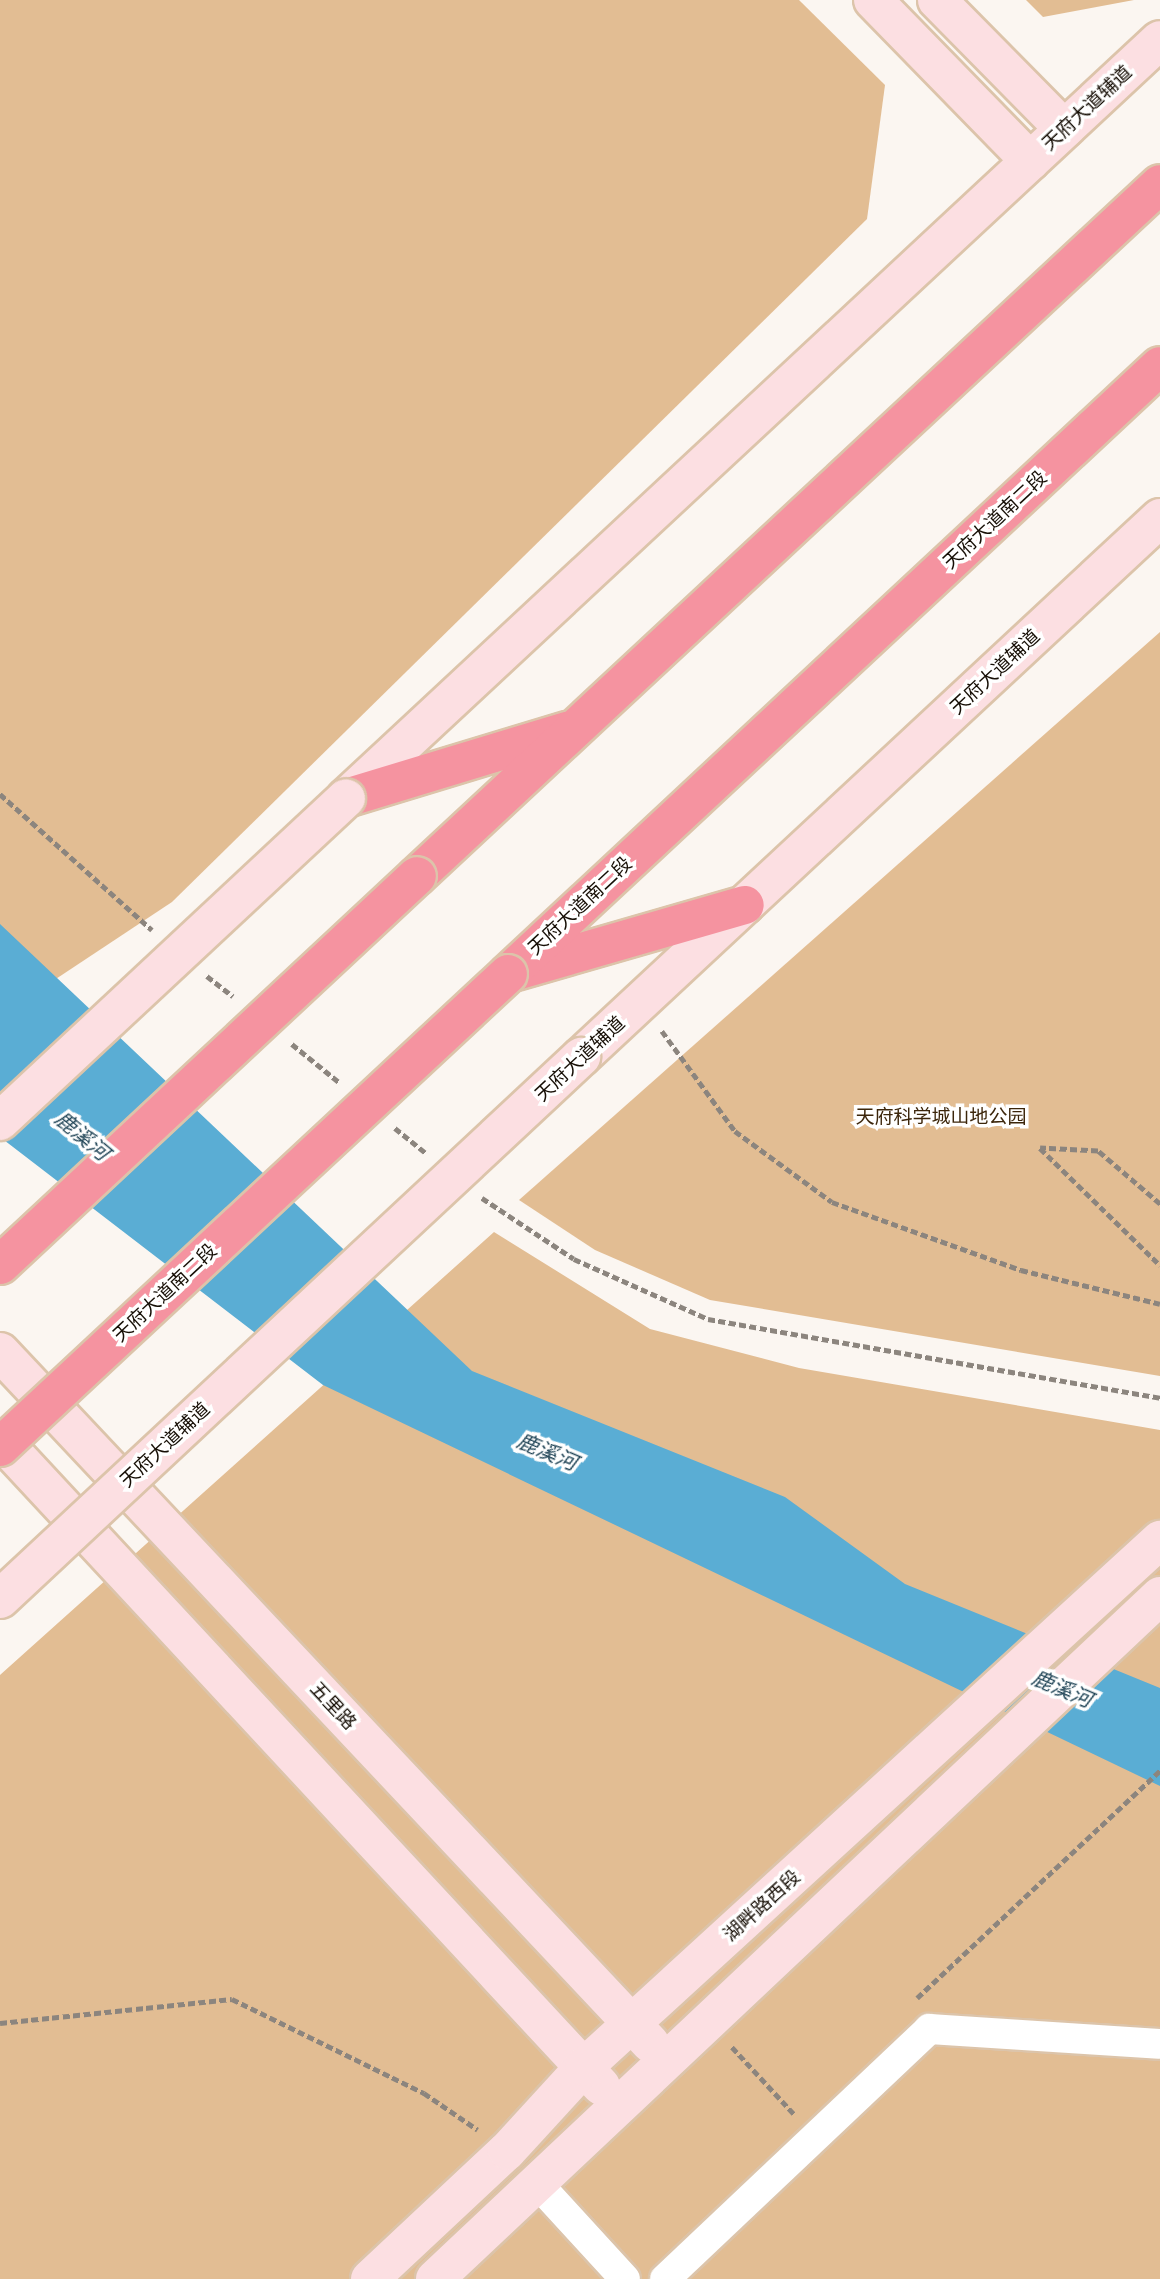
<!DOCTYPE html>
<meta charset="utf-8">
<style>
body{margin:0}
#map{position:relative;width:1160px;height:2279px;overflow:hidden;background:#fbf6f1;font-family:Cabin,"Noto Sans SC",sans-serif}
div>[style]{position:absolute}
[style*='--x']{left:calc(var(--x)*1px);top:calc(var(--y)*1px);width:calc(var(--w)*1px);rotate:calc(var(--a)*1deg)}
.green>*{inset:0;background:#e2bd93}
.water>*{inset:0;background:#5aadd4}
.path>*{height:4.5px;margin-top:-2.25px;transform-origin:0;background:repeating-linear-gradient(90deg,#8c857e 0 7px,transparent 0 10.5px)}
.roads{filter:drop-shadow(2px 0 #dcc4aa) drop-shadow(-2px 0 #dcc4aa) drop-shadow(0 2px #dcc4aa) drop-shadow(0 -2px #dcc4aa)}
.street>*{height:30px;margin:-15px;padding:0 15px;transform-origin:15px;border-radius:15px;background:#fff}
.secondary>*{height:38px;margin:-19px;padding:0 19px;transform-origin:19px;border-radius:19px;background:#fcdfe2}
.highway>*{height:38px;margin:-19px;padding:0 19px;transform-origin:19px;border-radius:19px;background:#f593a0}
.bridges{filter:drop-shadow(2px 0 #dcc4aa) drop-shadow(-2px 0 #dcc4aa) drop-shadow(0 2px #dcc4aa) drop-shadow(0 -2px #dcc4aa)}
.secondary-bridge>*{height:38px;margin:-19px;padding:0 19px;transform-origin:19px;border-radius:19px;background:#fcdfe2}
.highway-bridge>*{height:38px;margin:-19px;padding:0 19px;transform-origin:19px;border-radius:19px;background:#f593a0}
span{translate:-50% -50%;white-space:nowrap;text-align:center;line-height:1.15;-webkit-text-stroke:7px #fff;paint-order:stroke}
.street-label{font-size:19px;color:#160e05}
.park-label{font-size:19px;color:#3c260b}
.water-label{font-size:21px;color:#214557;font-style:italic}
</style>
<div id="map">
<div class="green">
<i style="clip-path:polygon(0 0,799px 0,885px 85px,867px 219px,172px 902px,0 1016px)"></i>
<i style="clip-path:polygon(1026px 0,1134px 0,1043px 17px)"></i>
<i style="clip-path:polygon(1160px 632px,1160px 1376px,710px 1300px,595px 1250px,519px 1200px)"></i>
<i style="clip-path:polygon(494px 1232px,650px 1329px,799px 1368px,1160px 1430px,1160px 2279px,0 2279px,0 1675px)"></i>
</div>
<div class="water">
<i style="clip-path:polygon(0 924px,472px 1371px,785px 1497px,905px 1584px,1160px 1688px,1160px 1786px,323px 1385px,0 1137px)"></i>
</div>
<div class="path">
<i style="--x:0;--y:794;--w:204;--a:41.8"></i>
<i style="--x:207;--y:976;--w:33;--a:38"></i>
<i style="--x:662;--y:1031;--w:124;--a:53.9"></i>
<i style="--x:735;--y:1131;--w:120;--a:36.2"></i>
<i style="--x:832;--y:1202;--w:201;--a:19.8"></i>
<i style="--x:1021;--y:1270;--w:143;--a:13.7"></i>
<i style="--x:292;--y:1044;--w:60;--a:39"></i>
<i style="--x:395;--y:1128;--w:40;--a:39"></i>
<i style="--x:482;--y:1198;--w:110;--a:33.5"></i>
<i style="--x:574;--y:1259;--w:147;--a:24.1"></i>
<i style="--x:708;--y:1319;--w:459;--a:9.9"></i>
<i style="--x:1160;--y:1204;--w:82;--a:-139.5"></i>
<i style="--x:1098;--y:1151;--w:58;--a:-177"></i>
<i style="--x:1040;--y:1148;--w:168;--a:44.3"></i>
<i style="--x:917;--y:1998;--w:333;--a:-43.1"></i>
<i style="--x:0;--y:2023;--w:233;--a:-5.9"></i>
<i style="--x:232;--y:1999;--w:214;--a:26.1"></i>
<i style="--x:424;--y:2093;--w:65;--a:34.4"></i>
<i style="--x:732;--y:2047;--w:93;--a:47.2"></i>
</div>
<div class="roads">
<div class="street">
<i style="--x:537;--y:2183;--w:130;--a:47.5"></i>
<i style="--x:665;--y:2279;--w:364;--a:-43.4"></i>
<i style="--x:929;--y:2029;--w:231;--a:3.7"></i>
</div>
<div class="secondary">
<i style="--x:873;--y:0;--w:225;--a:45.7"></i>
<i style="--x:937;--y:0;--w:181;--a:45.4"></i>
<i style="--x:346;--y:798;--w:1112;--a:-42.96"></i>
<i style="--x:581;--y:1057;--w:791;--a:-42.95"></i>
<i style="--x:0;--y:1352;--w:949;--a:46.75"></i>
<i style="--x:0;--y:1439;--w:883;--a:47.11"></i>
<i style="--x:370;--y:2279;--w:187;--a:-43.1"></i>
<i style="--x:507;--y:2151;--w:114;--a:-47.5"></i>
<i style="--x:584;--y:2067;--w:781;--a:-42.46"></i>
<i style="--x:435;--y:2279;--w:996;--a:-43.29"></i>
</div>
<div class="highway">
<i style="--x:346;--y:798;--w:231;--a:-16.9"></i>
<i style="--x:417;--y:876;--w:1015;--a:-42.96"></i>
<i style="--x:516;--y:971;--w:238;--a:-16.1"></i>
<i style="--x:508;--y:974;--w:891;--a:-43"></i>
</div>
</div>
<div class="bridges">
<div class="secondary-bridge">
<i style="--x:0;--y:1121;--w:473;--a:-43"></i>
<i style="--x:0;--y:1599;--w:795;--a:-43.01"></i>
</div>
<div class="highway-bridge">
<i style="--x:0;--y:1265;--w:570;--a:-43.01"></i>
<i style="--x:0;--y:1447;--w:694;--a:-42.96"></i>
</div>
</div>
<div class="street-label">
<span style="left:1087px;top:108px;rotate:-43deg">天府大道辅道</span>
<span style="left:995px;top:520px;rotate:-43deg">天府大道南二段</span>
<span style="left:995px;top:672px;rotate:-43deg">天府大道辅道</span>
<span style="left:580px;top:906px;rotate:-43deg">天府大道南二段</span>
<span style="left:580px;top:1059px;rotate:-43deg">天府大道辅道</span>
<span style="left:165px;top:1293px;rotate:-43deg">天府大道南二段</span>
<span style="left:165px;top:1445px;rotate:-43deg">天府大道辅道</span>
<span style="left:333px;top:1706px;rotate:47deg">五里路</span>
<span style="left:762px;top:1906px;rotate:-42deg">湖畔路西段</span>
</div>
<div class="park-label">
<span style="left:941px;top:1117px">天府科学城山地公园</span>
</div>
<div class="water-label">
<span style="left:82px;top:1136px;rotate:40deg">鹿溪河</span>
<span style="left:547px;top:1452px;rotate:23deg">鹿溪河</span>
<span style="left:1062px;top:1689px;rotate:23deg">鹿溪河</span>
</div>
</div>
